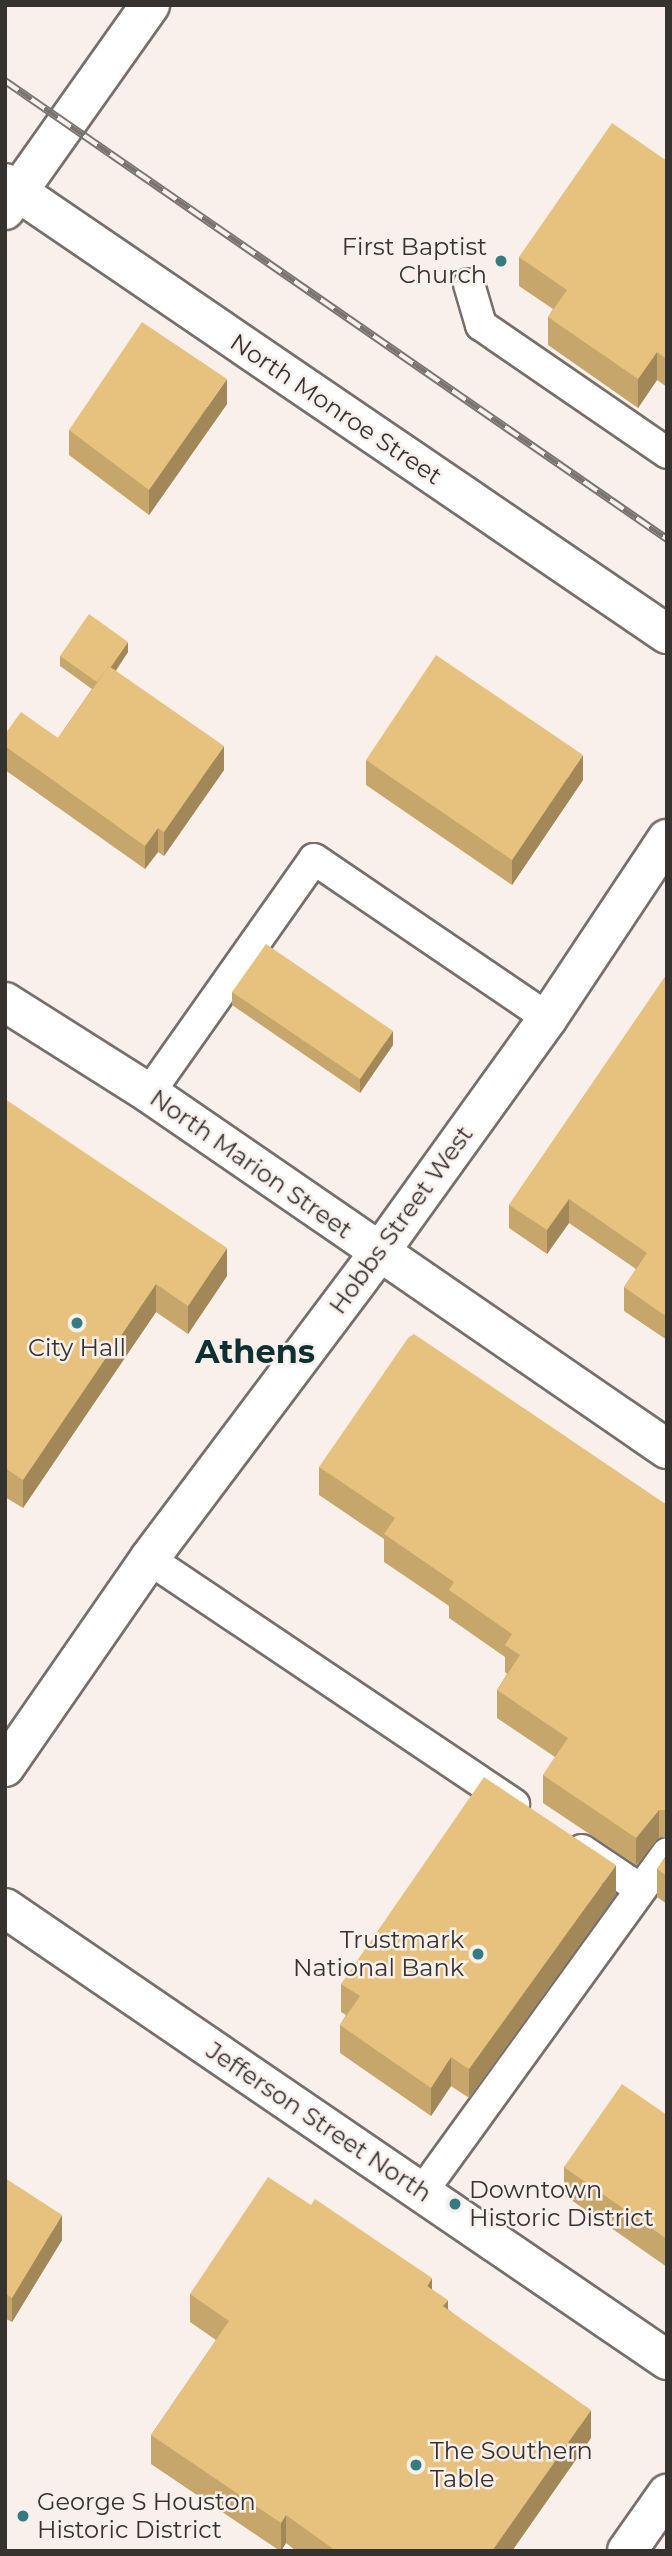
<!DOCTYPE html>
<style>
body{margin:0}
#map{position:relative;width:672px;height:2556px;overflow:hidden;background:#faf0eb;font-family:Montserrat,sans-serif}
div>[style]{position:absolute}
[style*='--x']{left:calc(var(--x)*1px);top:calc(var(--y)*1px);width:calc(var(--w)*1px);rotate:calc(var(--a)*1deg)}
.roads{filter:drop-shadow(2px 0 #776f6a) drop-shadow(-2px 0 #776f6a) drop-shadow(0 2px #776f6a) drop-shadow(0 -2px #776f6a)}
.lane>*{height:30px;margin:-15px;padding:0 15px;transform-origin:15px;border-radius:15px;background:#fff}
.street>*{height:38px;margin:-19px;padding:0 19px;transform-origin:19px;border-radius:19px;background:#fff}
.secondary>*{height:38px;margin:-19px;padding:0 19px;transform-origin:19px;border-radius:19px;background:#fff}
.rail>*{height:8px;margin-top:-4px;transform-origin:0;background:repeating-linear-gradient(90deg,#faf0eb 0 16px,#7a7471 0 32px);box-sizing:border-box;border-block:2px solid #7a7471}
.wall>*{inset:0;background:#c7a66c}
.shaded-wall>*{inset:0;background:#a28758}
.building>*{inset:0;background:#e7c17e}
.dots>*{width:19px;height:19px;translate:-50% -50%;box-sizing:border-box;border:4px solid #faf0eb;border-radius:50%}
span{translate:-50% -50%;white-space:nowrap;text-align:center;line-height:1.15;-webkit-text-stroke:5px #faf0eb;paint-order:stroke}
.poi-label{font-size:24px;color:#363230}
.right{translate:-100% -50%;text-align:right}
.left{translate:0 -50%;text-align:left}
.street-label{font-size:24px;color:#363230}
.district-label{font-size:32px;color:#0d3033;font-weight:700}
.frame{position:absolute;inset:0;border:7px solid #363230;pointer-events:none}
</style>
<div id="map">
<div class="roads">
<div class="lane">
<i style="--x:469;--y:284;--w:43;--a:73.7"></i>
<i style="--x:481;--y:325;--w:226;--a:34.5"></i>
<i style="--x:149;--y:1093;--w:286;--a:-54.8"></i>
<i style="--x:314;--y:859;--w:283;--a:34.2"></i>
<i style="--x:149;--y:1559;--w:440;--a:33.9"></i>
<i style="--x:582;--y:1850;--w:70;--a:33.9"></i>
<i style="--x:422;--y:2192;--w:418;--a:-54.1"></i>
</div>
<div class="street">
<i style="--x:5;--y:183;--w:801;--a:34.27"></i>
<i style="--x:5;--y:210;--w:251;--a:-54.7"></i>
<i style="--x:5;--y:1002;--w:170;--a:32.3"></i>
<i style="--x:149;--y:1093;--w:629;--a:34.5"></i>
</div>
<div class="secondary">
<i style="--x:5;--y:1767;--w:253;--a:-55.3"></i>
<i style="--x:149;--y:1559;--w:383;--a:-53.1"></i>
<i style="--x:379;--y:1253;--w:289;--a:-54.3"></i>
<i style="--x:548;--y:1018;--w:215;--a:-56.4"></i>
<i style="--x:5;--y:1908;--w:802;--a:34.32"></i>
<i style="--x:627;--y:2551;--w:70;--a:-54.9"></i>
</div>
</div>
<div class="rail">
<i style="--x:5;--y:81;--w:805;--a:34.68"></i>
</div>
<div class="wall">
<i style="clip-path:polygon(667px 161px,667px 387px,657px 380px,638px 408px,548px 345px,548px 317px,553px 309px,519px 286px,519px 257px)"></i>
<i style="clip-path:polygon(227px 404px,149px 515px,69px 455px,69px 430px)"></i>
<i style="clip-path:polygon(128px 652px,116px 671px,224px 770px,164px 856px,158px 852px,145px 869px,5px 770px,5px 734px,58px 738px,92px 689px,60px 666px,60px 656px)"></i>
<i style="clip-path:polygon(366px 760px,583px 780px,512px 885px,366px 785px)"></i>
<i style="clip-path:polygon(667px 975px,667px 1340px,624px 1311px,624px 1287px,636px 1269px,569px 1223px,547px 1254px,509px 1228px,509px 1205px)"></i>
<i style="clip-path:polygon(232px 992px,393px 1045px,360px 1093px,232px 1005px)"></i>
<i style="clip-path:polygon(5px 1099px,227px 1276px,188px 1334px,156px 1312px,23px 1508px,5px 1497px)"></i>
<i style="clip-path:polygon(319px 1467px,667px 1505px,667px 1838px,659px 1837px,636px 1865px,543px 1803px,543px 1775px,555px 1757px,497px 1718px,497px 1690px,507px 1674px,505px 1672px,505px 1657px,449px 1618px,449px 1606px,384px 1562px,384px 1539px,319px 1495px)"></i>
<i style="clip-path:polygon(667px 1854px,667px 1904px,657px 1897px,657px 1869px)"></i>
<i style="clip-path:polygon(616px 1894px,469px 2098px,451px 2086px,431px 2116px,340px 2053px,340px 2025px,346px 2015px,341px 2012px,341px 1984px)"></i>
<i style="clip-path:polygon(667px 2115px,667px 2267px,564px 2195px,564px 2167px)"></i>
<i style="clip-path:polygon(5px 2178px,62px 2240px,12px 2322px,6px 2319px)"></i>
<i style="clip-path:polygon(432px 2289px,448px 2309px,591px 2438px,512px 2551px,296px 2551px,286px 2543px,281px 2551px,280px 2551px,151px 2464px,151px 2435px,216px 2340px,190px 2322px,190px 2294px)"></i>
</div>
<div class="shaded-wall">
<i style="clip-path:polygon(657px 352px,657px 380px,638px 408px,638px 379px)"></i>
<i style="clip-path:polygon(227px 379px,227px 404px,149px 515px,149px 490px)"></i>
<i style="clip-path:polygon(128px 642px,128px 652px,99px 694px,99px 683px)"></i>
<i style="clip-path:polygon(224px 746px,224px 770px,164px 856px,164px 832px)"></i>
<i style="clip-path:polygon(583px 755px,583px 780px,512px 885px,512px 860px)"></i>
<i style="clip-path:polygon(158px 828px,158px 852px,145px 869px,145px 846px)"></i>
<i style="clip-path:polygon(393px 1031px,393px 1045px,360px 1093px,360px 1079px)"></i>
<i style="clip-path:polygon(569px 1199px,569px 1223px,547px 1254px,547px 1230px)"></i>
<i style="clip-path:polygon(227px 1248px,227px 1276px,188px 1334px,188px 1306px)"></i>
<i style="clip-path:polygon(156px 1284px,156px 1312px,23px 1508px,23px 1480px)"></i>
<i style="clip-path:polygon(659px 1810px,659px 1837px,636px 1865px,636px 1838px)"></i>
<i style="clip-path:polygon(616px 1865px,616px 1894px,469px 2098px,469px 2069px)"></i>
<i style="clip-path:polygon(451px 2057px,451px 2086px,431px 2116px,431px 2088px)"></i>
<i style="clip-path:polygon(62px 2215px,62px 2240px,12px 2322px,12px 2298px)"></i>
<i style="clip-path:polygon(432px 2278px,432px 2307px,427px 2286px)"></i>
<i style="clip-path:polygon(6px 2294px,6px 2319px,5px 2320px,5px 2295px)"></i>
<i style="clip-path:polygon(448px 2300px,448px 2328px,443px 2306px)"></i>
<i style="clip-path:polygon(591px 2410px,591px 2438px,512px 2551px,492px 2551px)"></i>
<i style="clip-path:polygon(286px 2515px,286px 2543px,281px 2551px,281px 2523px)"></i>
</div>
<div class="building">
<i style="clip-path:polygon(612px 123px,667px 161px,667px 359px,657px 352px,638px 379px,548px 317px,567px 290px,519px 257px)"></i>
<i style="clip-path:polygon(142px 322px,227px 379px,149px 490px,69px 430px)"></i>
<i style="clip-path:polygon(89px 614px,128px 642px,111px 667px,109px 666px,97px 682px,60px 656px)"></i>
<i style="clip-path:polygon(436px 655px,583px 755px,512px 860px,366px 760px)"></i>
<i style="clip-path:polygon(109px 666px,224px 746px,164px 832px,158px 828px,145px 846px,5px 746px,5px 734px,21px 712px,58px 738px)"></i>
<i style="clip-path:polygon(266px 944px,393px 1031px,360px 1079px,232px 992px)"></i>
<i style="clip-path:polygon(666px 975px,667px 975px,667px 1317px,624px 1287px,647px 1253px,569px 1199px,547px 1230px,509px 1205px)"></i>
<i style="clip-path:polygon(5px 1099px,227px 1248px,188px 1306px,156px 1284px,23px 1480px,5px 1468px)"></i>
<i style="clip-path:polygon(414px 1334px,667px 1505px,667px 1810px,659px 1810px,636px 1838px,543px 1775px,568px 1738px,497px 1690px,520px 1655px,505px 1645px,512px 1634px,449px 1590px,454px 1582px,384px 1534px,395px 1518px,319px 1467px,408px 1338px)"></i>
<i style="clip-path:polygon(484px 1777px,616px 1865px,469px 2069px,451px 2057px,431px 2088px,340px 2025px,360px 1996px,341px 1984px)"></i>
<i style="clip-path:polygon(667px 1854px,667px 1876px,657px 1869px)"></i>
<i style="clip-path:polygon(622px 2084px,667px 2115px,667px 2239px,564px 2167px)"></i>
<i style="clip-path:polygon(268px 2177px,311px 2205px,315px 2199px,432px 2278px,427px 2286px,448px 2300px,443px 2306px,591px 2410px,492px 2551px,336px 2551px,286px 2515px,281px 2523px,151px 2435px,229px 2321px,190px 2294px)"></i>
<i style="clip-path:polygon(5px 2178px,62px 2215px,12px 2298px,6px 2294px,5px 2295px)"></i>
</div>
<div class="dots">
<i style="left:501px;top:261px;background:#337c82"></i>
<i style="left:77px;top:1323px;background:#337c82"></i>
<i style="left:478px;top:1954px;background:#337c82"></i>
<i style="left:455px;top:2204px;background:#337c82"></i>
<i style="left:416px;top:2465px;background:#337c82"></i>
<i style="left:23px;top:2516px;background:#337c82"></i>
</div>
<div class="poi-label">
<span class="right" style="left:487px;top:261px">First Baptist<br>Church</span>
<span style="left:77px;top:1348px">City Hall</span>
<span class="right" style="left:464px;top:1954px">Trustmark<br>National Bank</span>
<span class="left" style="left:469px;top:2204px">Downtown<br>Historic District</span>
<span class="left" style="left:430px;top:2465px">The Southern<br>Table</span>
<span class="left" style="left:37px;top:2516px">George S Houston<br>Historic District</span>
</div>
<div class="street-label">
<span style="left:336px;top:409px;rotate:34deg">North Monroe Street</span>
<span style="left:251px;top:1164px;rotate:35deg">North Marion Street</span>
<span style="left:401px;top:1220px;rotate:-54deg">Hobbs Street West</span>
<span style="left:319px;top:2122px;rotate:34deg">Jefferson Street North</span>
</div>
<div class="district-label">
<span style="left:255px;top:1352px">Athens</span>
</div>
<div class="frame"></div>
</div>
